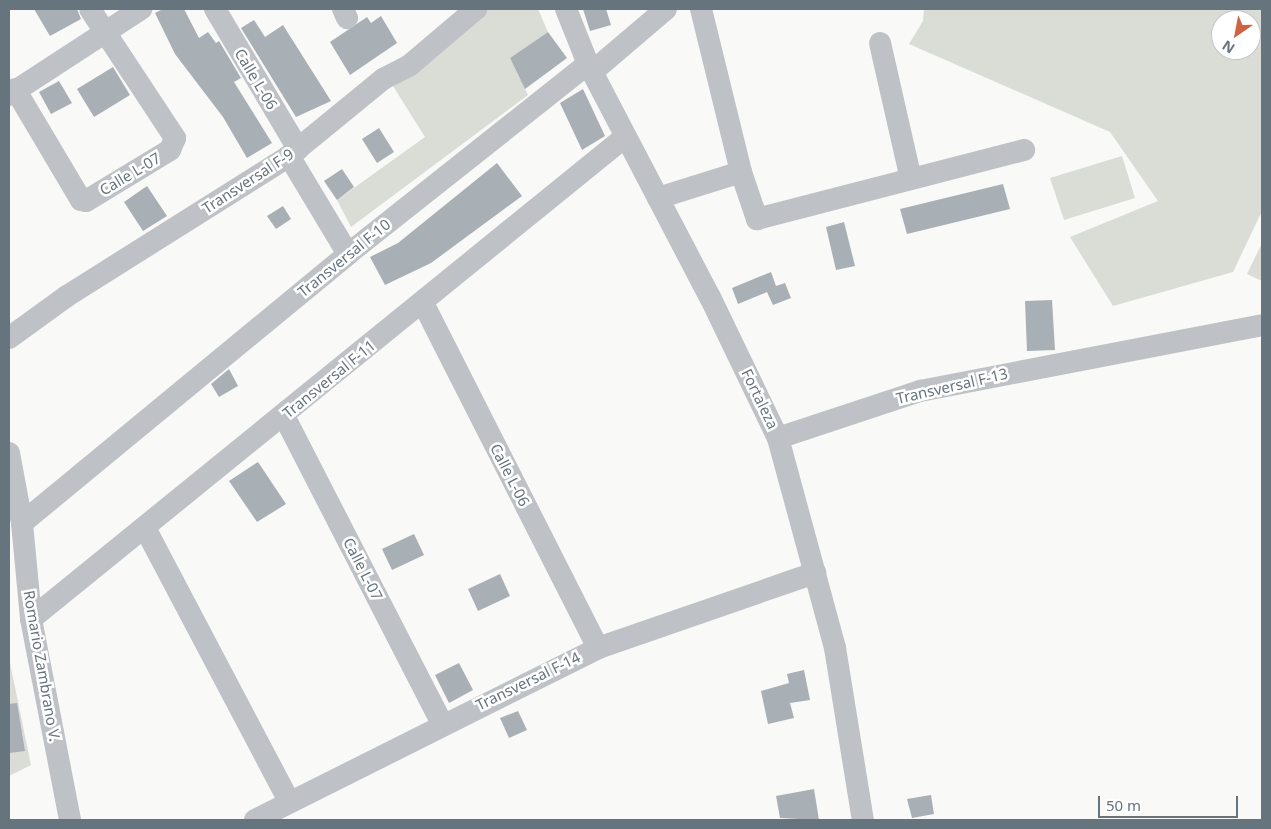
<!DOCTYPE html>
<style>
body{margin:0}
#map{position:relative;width:1271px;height:829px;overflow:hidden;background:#f9f9f7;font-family:"Noto Sans",sans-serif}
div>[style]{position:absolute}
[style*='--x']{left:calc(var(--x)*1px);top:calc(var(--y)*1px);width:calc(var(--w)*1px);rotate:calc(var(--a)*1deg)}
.green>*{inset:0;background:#d9ddd6}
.building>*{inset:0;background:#a8afb5}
.minor>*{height:22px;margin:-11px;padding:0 11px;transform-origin:11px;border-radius:11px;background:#bec2c6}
span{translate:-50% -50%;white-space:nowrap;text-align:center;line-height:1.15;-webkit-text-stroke:5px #fff;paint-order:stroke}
.street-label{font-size:15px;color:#66747e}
.frame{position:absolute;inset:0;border:10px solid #66747e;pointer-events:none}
.north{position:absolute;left:1211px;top:10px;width:50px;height:50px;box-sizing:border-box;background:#fff;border:1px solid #c2c7cb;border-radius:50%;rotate:213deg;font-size:14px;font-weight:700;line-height:20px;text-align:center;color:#66747e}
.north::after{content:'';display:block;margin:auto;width:18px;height:22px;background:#cf6241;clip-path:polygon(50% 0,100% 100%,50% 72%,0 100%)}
.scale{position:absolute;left:1098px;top:796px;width:140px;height:22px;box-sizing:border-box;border:2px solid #66747e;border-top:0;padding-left:6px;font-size:15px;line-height:18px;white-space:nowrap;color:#66747e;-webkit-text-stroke:4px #fff;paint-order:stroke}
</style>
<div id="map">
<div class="green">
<i style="clip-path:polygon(489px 9px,538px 9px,548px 32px,510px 58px,528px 95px,351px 227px,337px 200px,425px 137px,393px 86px)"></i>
<i style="clip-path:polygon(evenodd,924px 9px,1262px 9px,1262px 211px,1233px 272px,1113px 306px,1070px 237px,1158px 201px,1110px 132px,909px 44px,923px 21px,924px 9px,1221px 20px,1251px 20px,1251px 50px,1221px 50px,1221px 20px)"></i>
<i style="clip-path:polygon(1122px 156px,1135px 198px,1064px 220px,1050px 178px)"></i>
<i style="clip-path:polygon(1262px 243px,1262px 281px,1247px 274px)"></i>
<i style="clip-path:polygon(9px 658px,31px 765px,9px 776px)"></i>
</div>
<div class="building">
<i style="clip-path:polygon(34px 9px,77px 9px,81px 19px,50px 36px)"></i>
<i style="clip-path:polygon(163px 9px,184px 9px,199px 38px,208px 32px,216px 43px,219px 41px,241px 78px,234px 82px,272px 143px,247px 158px,223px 117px,175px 54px,155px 13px)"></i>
<i style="clip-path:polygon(583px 9px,606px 9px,611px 25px,590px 31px)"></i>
<i style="clip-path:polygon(381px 16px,397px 43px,350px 75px,330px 42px,367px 17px,371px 23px)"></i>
<i style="clip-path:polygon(254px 20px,265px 37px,283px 25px,331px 101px,296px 117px,241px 28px)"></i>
<i style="clip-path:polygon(548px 32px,567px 58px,525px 89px,510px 58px)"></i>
<i style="clip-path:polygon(113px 67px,130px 95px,94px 117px,77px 89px)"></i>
<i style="clip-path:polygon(59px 81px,72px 103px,51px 114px,39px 92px)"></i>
<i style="clip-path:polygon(583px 89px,605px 136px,582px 150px,560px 103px)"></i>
<i style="clip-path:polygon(379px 128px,394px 152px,377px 163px,362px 139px)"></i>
<i style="clip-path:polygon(497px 163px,522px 196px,431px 263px,385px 285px,370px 257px,398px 243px)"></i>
<i style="clip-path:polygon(342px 169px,354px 187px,337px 200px,324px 181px)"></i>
<i style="clip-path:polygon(1003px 184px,1010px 209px,907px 234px,900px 209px)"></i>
<i style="clip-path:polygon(147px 186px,167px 216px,143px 231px,124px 202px)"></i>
<i style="clip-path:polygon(283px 206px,291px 219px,276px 229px,267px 216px)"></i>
<i style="clip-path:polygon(844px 222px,855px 266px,836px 270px,826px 227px)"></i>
<i style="clip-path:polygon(771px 272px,776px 286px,785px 283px,791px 298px,773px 305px,767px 292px,738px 304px,732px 288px)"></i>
<i style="clip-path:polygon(1052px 300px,1055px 350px,1027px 351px,1025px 301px)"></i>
<i style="clip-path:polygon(229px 369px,238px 386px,219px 397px,211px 384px)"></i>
<i style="clip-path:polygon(258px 462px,286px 504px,257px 522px,229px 481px)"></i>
<i style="clip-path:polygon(414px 534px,424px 555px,392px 570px,382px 549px)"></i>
<i style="clip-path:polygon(500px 574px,510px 596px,478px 611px,468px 589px)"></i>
<i style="clip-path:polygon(459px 663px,473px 690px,449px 703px,435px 675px)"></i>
<i style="clip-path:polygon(804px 670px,810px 700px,790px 703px,794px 718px,768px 724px,761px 691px,789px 683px,787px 674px)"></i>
<i style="clip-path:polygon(17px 703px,25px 751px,9px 753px,9px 704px)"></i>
<i style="clip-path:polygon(518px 711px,527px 730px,509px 738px,500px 718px)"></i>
<i style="clip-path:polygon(814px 789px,819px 820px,780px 818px,776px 796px)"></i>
<i style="clip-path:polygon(931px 795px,934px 814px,912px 818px,907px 799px)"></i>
</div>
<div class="minor">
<i style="--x:215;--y:9;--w:163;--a:59.3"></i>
<i style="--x:343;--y:9;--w:10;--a:66"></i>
<i style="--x:566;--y:9;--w:59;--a:68.2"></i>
<i style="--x:588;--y:64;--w:263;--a:62.4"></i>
<i style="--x:710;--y:297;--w:157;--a:64.3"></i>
<i style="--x:778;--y:438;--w:218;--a:74.8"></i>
<i style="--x:835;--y:648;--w:174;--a:80.8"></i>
<i style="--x:701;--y:9;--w:168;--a:76.2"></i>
<i style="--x:741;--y:172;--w:50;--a:71.2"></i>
<i style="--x:757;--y:219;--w:276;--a:-14.5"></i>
<i style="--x:880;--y:43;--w:139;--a:77.2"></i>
<i style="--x:15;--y:89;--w:129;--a:59.3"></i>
<i style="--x:81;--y:200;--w:5;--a:11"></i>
<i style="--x:86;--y:201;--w:98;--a:-31.3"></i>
<i style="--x:170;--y:150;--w:13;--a:-67"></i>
<i style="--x:175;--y:138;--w:154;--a:-123.4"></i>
<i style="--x:9;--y:95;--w:158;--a:-33.1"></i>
<i style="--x:289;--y:156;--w:114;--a:59"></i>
<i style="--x:658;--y:198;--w:87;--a:-17.4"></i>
<i style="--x:423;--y:303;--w:387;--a:63.1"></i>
<i style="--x:9;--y:338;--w:72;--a:-35.9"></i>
<i style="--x:67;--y:296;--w:262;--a:-32.2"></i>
<i style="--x:289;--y:156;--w:122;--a:-39.3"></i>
<i style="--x:383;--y:79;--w:30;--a:-27"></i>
<i style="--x:410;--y:65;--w:87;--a:-40.3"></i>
<i style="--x:284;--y:416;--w:345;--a:62.8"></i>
<i style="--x:778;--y:438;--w:150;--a:-18.3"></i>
<i style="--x:920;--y:391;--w:348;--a:-10.9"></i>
<i style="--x:9;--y:453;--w:71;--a:79.5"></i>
<i style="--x:22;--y:523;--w:96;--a:84.6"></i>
<i style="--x:31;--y:619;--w:205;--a:79"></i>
<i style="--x:22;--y:523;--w:423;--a:-39.5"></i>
<i style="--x:348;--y:254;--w:306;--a:-38.4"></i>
<i style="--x:588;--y:64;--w:9;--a:63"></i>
<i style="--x:592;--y:72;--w:97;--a:-40.4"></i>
<i style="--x:145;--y:528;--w:309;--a:62.2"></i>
<i style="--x:31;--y:619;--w:765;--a:-39.06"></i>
<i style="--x:255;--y:820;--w:384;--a:-26.6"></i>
<i style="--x:598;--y:648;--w:230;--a:-19.1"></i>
</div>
<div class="street-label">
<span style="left:256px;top:79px;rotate:59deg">Calle L-06</span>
<span style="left:130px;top:174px;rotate:-31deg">Calle L-07</span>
<span style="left:248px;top:181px;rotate:-33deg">Transversal F-9</span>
<span style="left:344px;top:258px;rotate:-39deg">Transversal F-10</span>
<span style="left:329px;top:379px;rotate:-39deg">Transversal F-11</span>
<span style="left:952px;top:386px;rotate:-13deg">Transversal F-13</span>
<span style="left:760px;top:399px;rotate:64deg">Fortaleza</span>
<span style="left:510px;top:475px;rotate:63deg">Calle L-06</span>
<span style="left:363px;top:569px;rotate:63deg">Calle L-07</span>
<span style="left:42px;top:666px;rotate:80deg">Romario Zambrano V.</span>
<span style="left:528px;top:681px;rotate:-26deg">Transversal F-14</span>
</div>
<div class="frame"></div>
<div class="north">N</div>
<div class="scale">50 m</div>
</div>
